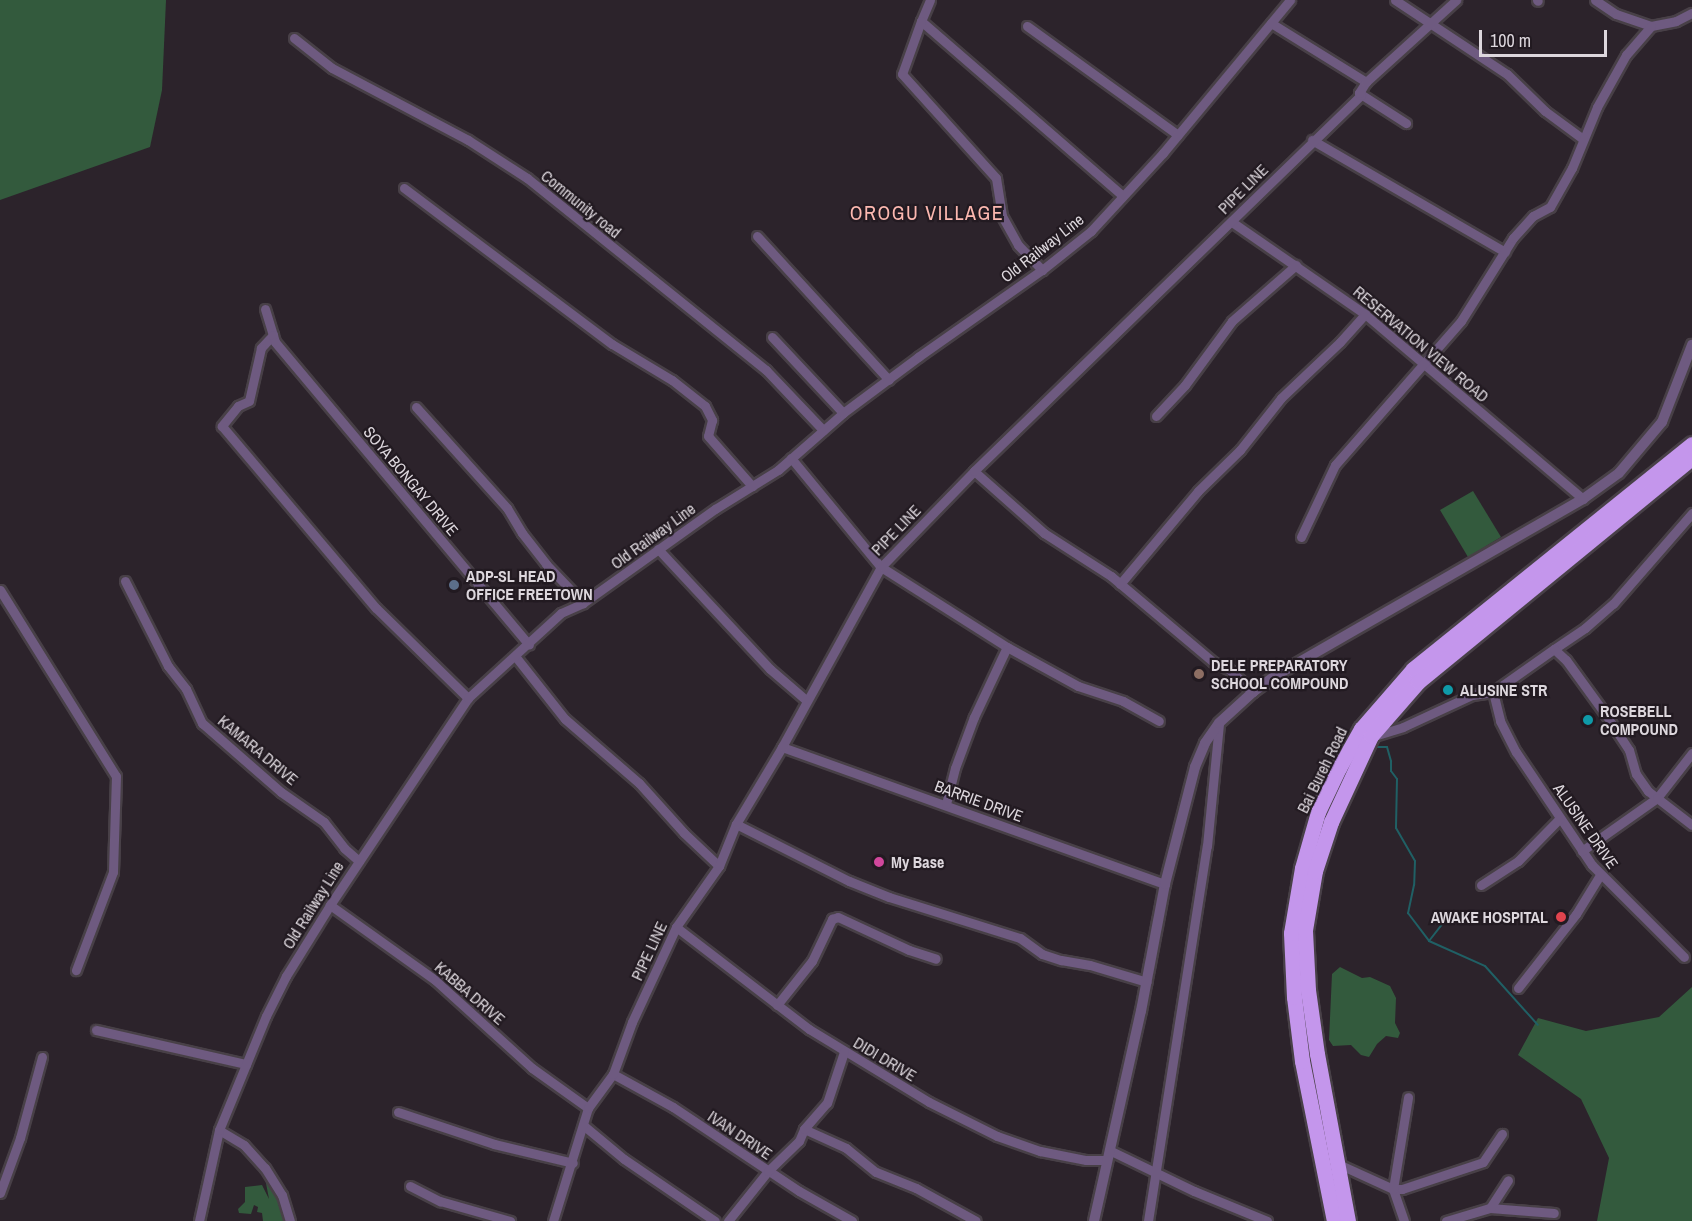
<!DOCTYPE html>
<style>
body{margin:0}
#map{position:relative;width:1692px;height:1221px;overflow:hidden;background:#2c232b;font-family:"Archivo Narrow",sans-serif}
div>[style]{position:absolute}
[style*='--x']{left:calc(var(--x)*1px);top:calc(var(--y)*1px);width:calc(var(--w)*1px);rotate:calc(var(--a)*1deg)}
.green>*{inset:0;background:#335a3d}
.stream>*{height:2px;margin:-1px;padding:0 1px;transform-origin:1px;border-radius:1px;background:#206065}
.roads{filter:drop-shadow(2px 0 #484047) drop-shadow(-2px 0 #484047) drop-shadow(0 2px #484047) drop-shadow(0 -2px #484047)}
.minor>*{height:9px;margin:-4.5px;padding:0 4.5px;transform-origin:4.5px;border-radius:4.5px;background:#6e5a80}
.tertiary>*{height:10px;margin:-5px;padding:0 5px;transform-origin:5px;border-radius:5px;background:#6e5a80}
.trunk>*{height:15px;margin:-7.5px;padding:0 7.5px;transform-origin:7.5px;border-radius:7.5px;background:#c496ec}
.dots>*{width:16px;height:16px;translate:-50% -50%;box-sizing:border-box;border:3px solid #221a21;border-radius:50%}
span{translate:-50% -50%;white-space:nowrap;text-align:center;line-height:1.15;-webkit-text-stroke:4.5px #221a21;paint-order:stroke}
.street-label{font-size:16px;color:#ddd7dd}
.poi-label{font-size:16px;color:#ddd7dd;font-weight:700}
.left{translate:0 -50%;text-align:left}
.right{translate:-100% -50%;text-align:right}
.quarter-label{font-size:20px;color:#fcb8b0;letter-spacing:1.5px}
.scale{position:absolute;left:1479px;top:30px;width:128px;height:27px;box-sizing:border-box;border:3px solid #ddd7dd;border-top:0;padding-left:8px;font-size:18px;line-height:21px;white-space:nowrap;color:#ddd7dd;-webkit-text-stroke:4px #221a21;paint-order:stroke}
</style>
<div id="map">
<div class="green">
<i style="clip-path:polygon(0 0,166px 0,162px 90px,150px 147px,0 200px)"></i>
<i style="clip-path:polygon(1473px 491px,1501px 537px,1468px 557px,1440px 510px)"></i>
<i style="clip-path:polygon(1340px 967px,1362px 978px,1370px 977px,1390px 986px,1396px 998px,1395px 1023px,1400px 1033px,1398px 1038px,1386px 1036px,1377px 1044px,1369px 1057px,1361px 1055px,1351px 1045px,1333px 1046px,1329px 1040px,1332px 974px)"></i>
<i style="clip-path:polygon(1692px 987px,1692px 1221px,1597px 1221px,1609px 1158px,1581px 1099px,1518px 1055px,1538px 1018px,1586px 1031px,1659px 1017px)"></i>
<i style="clip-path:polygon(265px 1178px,280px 1194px,287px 1221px,263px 1221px,262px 1213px,257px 1212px,258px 1207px,254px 1205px,251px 1214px,239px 1213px,238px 1209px,245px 1202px,245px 1187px,262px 1185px,269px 1199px)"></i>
</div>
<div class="stream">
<i style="--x:1377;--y:747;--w:10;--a:0"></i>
<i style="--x:1387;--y:747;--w:15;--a:74"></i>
<i style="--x:1391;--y:761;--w:10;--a:90"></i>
<i style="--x:1391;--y:771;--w:10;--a:53"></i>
<i style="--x:1397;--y:779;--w:49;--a:91.2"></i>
<i style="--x:1396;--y:828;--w:38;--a:60"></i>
<i style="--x:1415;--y:861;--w:24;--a:92"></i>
<i style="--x:1414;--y:885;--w:29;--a:102"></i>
<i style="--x:1408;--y:913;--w:35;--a:53"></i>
<i style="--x:1429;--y:941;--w:61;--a:24.1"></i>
<i style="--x:1485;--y:966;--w:79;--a:48.1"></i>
<i style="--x:1429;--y:941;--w:29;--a:-52"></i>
</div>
<div class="roads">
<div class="minor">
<i style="--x:930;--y:0;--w:23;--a:113"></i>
<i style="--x:921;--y:21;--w:267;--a:40.9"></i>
<i style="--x:1395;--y:0;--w:134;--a:33.5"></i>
<i style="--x:1507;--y:74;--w:53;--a:44.2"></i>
<i style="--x:1545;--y:111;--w:47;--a:36.4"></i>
<i style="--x:1537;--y:0;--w:1;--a:45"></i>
<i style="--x:1595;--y:0;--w:25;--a:34"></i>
<i style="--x:1616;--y:14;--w:37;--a:19"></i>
<i style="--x:1651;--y:26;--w:25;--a:-11"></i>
<i style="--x:1676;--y:21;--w:18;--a:-27"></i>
<i style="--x:921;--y:21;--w:56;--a:109.7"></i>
<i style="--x:902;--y:74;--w:140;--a:47.9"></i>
<i style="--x:996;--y:178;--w:38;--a:81"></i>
<i style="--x:1002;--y:216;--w:33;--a:61"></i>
<i style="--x:1018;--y:245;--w:35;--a:46"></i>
<i style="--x:1271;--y:23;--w:112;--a:31.8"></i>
<i style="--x:1027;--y:26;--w:186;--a:35.8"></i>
<i style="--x:294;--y:38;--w:48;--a:38.3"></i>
<i style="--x:332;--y:68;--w:154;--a:27.9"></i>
<i style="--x:468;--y:140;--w:70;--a:32.8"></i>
<i style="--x:527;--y:178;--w:307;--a:38.8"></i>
<i style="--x:766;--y:370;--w:83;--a:46.5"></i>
<i style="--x:1359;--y:93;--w:56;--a:32.6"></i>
<i style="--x:1312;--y:140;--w:223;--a:30.1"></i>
<i style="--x:404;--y:188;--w:260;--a:36.9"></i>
<i style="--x:612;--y:344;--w:70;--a:31"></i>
<i style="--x:672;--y:380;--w:42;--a:38.2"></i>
<i style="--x:705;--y:406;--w:16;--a:63"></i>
<i style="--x:712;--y:420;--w:16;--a:104"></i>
<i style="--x:708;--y:436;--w:67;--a:48.7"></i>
<i style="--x:1232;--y:222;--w:162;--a:34.7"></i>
<i style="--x:1365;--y:314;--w:286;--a:40.3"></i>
<i style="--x:757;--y:236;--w:195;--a:47.5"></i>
<i style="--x:265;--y:309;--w:27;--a:73"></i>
<i style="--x:273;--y:335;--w:18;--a:133"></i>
<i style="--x:261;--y:348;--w:54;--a:102.8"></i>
<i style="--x:249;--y:401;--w:12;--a:156"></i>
<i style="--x:238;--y:406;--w:26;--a:129"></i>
<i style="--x:222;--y:426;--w:238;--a:49.8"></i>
<i style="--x:376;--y:608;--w:129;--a:44.4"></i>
<i style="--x:273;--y:335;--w:7;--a:74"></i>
<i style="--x:275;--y:342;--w:395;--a:50"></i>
<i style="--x:772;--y:337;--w:104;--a:46.9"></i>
<i style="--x:416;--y:407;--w:136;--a:48"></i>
<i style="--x:507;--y:508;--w:29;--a:59"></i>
<i style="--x:522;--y:533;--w:39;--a:52"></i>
<i style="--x:546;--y:564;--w:54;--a:46.5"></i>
<i style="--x:1156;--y:416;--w:42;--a:-46.9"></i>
<i style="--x:1185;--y:385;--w:79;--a:-53.7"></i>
<i style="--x:1232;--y:321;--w:85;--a:-41.2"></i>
<i style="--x:791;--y:458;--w:141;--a:50.5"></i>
<i style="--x:881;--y:567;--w:149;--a:32.4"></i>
<i style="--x:1007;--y:647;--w:81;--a:28.8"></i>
<i style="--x:1078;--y:686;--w:47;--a:18.4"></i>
<i style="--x:1123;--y:701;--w:41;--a:29.1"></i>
<i style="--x:974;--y:471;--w:94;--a:41.5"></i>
<i style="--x:1044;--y:533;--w:80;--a:32.7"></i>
<i style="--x:1111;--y:576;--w:133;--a:40.1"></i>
<i style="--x:1213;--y:662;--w:19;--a:25"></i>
<i style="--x:1230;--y:670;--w:32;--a:44"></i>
<i style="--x:1301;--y:537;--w:80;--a:-64.7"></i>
<i style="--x:1335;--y:465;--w:191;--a:-48.8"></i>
<i style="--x:1461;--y:321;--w:98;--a:-57.9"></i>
<i style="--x:1513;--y:238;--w:30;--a:-48"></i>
<i style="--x:1533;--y:216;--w:19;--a:-28"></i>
<i style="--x:1550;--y:207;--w:45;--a:-60.6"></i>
<i style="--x:1572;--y:168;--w:66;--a:-67.7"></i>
<i style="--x:1597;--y:107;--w:60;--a:-60.9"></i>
<i style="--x:1626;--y:55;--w:38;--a:-49"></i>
<i style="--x:658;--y:549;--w:164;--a:47"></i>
<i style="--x:770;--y:669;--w:48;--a:40.7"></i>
<i style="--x:125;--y:581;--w:95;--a:63.2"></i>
<i style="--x:168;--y:666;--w:29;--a:52"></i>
<i style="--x:186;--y:689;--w:38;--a:65"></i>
<i style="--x:202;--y:723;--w:105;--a:41.1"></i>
<i style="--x:281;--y:792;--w:52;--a:34.9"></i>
<i style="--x:324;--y:822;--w:33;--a:52"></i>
<i style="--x:344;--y:848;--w:20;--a:41"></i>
<i style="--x:1120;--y:584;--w:121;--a:-50"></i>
<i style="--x:1198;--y:491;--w:59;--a:-44.3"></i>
<i style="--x:1240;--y:450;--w:66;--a:-51.7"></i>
<i style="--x:1281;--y:398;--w:81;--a:-43.5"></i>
<i style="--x:1340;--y:342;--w:38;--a:-48"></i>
<i style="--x:0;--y:590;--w:219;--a:58.1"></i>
<i style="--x:116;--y:776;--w:96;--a:91.8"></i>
<i style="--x:113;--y:872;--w:105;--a:110.7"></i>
<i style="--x:1554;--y:649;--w:37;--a:-34"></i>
<i style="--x:1585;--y:628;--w:37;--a:-41"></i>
<i style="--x:1613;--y:604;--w:121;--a:-49"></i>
<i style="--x:515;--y:656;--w:80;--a:51.6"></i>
<i style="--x:565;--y:719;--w:98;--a:40.9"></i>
<i style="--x:639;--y:783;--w:67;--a:48"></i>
<i style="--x:684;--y:833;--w:48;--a:43.3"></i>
<i style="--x:1493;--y:692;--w:30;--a:76"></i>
<i style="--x:1500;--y:721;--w:35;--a:63"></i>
<i style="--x:1516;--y:752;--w:136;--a:56.1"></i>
<i style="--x:1592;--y:865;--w:130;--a:45"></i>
<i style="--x:1374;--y:736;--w:30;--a:-17"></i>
<i style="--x:1403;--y:727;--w:76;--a:-24.9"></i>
<i style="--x:1472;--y:695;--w:21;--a:-8"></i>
<i style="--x:1493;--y:692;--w:75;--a:-35.2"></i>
<i style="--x:1554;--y:649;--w:16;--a:43"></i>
<i style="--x:1566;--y:660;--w:68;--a:54"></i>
<i style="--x:1606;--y:715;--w:42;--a:56.7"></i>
<i style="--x:1629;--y:750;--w:25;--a:74"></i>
<i style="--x:1636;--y:774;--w:21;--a:55"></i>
<i style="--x:1648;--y:791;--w:11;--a:38"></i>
<i style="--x:1657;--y:798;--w:92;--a:144.8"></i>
<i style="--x:782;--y:747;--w:407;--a:19.7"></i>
<i style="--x:1692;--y:753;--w:57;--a:127.9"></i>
<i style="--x:1657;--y:798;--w:44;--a:37.6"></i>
<i style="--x:946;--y:804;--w:37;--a:-76"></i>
<i style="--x:955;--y:768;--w:54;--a:-69.6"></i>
<i style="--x:974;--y:717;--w:77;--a:-64.8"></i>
<i style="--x:736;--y:824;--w:127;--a:26.8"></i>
<i style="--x:849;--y:881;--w:43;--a:21.8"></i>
<i style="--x:889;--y:897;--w:137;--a:17.4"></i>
<i style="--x:1020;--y:938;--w:27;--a:36"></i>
<i style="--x:1042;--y:954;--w:20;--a:18"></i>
<i style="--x:1061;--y:960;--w:29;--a:10"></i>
<i style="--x:1090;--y:965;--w:59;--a:16.6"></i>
<i style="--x:1481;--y:885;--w:44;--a:-33"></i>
<i style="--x:1518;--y:861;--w:60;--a:-45.7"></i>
<i style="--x:330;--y:905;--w:129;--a:35.5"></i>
<i style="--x:435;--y:980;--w:131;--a:42.2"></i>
<i style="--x:532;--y:1068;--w:69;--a:35.5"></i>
<i style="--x:676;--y:927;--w:168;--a:37.5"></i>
<i style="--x:809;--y:1029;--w:140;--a:31.3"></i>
<i style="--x:929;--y:1102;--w:76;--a:26.6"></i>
<i style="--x:997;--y:1136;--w:46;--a:19.2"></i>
<i style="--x:1040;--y:1151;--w:47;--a:11.1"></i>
<i style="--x:1086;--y:1160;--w:21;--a:0"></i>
<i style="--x:1518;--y:988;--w:94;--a:-51.9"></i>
<i style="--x:1576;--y:914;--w:46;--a:-58.4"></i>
<i style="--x:777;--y:1005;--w:56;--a:-51.5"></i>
<i style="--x:812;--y:961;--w:47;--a:-64.5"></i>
<i style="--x:832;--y:919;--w:6;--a:-18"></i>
<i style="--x:838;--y:917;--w:78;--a:24.9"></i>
<i style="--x:909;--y:950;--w:28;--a:18"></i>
<i style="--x:96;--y:1030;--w:154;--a:12.8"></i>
<i style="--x:613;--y:1074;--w:68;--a:28.8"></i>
<i style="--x:673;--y:1107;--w:151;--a:33.7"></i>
<i style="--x:799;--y:1191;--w:61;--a:29.5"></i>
<i style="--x:398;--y:1112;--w:101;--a:18.4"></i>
<i style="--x:494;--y:1144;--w:81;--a:13.5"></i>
<i style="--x:583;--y:1125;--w:53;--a:39.7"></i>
<i style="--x:624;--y:1159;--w:110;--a:34.3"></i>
<i style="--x:804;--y:1129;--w:46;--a:24.3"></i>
<i style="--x:846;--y:1148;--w:38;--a:39"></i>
<i style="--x:876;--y:1172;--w:43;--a:21.8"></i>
<i style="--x:916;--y:1188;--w:68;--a:28.8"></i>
<i style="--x:219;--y:1130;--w:29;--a:31"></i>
<i style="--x:244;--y:1145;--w:31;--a:48"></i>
<i style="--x:265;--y:1168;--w:32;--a:58"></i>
<i style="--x:282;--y:1195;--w:27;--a:73"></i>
<i style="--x:1109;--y:1150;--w:94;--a:25.8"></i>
<i style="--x:1194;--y:1191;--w:79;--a:22.3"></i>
<i style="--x:1336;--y:1163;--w:63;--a:24.5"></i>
<i style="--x:1393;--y:1189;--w:9;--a:0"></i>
<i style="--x:1402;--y:1189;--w:85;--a:-18.4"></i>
<i style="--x:1483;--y:1162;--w:34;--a:-56"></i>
<i style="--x:410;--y:1186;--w:34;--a:27"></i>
<i style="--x:440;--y:1201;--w:73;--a:15.9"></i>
<i style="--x:0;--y:1193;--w:59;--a:-70"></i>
<i style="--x:20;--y:1138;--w:84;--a:-74.8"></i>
<i style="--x:1490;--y:1208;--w:64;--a:4.5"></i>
<i style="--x:199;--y:1221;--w:93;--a:-77.6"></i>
<i style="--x:219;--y:1130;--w:123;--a:-67.6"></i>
<i style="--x:266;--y:1016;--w:45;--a:-63.4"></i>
<i style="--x:286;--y:976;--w:84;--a:-58.2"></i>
<i style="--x:330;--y:905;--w:249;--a:-56.3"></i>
<i style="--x:468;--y:698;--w:126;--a:-42.4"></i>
<i style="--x:561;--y:613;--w:24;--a:-24"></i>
<i style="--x:583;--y:603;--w:162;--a:-35.5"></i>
<i style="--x:715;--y:509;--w:74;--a:-31.8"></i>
<i style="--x:778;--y:470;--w:86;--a:-41.2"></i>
<i style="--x:843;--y:413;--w:94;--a:-36.7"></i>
<i style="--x:918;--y:357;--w:151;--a:-35.1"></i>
<i style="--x:1042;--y:270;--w:63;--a:-38.5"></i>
<i style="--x:1091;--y:231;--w:106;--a:-47.3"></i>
<i style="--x:1163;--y:153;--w:199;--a:-50.3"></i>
<i style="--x:553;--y:1221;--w:118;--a:-72.8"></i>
<i style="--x:588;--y:1108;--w:42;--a:-53.7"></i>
<i style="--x:613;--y:1074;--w:55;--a:-69.9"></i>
<i style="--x:632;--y:1022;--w:105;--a:-65.1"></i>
<i style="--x:676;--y:927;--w:75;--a:-54.8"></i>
<i style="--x:719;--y:866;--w:45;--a:-68"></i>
<i style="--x:736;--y:824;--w:90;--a:-59.1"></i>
<i style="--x:782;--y:747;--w:205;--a:-61.2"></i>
<i style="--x:881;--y:567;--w:134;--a:-45.9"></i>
<i style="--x:974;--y:471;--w:540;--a:-44.17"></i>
<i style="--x:1361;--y:95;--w:3;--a:-135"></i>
<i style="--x:1359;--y:93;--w:13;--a:-58"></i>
<i style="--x:1366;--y:82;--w:122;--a:-42.3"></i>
<i style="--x:728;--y:1221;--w:64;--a:-51.3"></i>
<i style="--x:768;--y:1171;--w:43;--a:-44.1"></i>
<i style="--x:799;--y:1141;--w:13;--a:-67"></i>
<i style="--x:804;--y:1129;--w:35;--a:-49"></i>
<i style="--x:827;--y:1103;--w:54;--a:-71.6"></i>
<i style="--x:1148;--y:1221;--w:380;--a:-81.1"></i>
<i style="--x:1207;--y:846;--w:124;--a:-84.4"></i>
<i style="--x:1404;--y:1221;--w:34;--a:-109"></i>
<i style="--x:1393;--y:1189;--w:93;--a:-80.7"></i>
<i style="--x:1446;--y:1221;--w:46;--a:-16.5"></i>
<i style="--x:1490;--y:1208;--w:33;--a:-57"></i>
</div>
<div class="tertiary">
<i style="--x:1094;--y:1221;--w:215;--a:-77.4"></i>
<i style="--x:1141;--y:1011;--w:129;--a:-79.3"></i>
<i style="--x:1165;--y:884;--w:121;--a:-75.6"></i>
<i style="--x:1195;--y:767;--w:26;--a:-67"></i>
<i style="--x:1205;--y:743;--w:24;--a:-55"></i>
<i style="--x:1219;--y:723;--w:46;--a:-42.4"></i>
<i style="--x:1253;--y:692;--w:27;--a:-36"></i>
<i style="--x:1275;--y:676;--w:355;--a:-29.9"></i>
<i style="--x:1583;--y:499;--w:44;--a:-35.8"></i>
<i style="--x:1619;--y:473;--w:67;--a:-49.9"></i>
<i style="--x:1662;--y:422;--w:83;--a:-68.7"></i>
</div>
<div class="trunk">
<i style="--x:1334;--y:1221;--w:163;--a:-101.3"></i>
<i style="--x:1302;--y:1061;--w:64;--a:-97.1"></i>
<i style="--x:1294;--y:997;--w:64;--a:-92.7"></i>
<i style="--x:1291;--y:933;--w:66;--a:-80.4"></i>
<i style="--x:1302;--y:868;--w:58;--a:-74.1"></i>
<i style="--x:1318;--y:812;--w:49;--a:-64.5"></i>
<i style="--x:1339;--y:768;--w:45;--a:-60.6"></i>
<i style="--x:1361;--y:729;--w:79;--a:-49.1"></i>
<i style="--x:1413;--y:669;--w:358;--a:-38.9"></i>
<i style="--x:1348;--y:1221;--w:170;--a:-100.5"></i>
<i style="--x:1317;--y:1054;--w:65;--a:-98"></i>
<i style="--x:1308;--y:990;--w:60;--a:-92.9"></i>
<i style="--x:1305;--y:930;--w:60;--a:-80.4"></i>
<i style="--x:1315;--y:871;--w:52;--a:-71.9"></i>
<i style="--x:1331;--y:822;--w:95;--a:-65.1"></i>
<i style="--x:1371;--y:736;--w:72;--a:-49"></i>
<i style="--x:1418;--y:682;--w:354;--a:-39.3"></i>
</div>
</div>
<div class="dots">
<i style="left:454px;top:585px;background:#5c6f8a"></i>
<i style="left:1199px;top:674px;background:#8d6e63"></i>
<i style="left:1448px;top:690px;background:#0f9aa8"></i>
<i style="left:1588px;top:720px;background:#0f9aa8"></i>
<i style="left:879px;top:862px;background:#d1479c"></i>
<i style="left:1561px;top:917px;background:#e0444e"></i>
</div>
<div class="street-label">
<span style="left:1243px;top:189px;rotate:-45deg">PIPE LINE</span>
<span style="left:581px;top:204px;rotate:39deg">Community road</span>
<span style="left:1042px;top:248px;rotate:-38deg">Old Railway Line</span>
<span style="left:1421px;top:344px;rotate:40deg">RESERVATION VIEW ROAD</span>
<span style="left:411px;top:481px;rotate:50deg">SOYA BONGAY DRIVE</span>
<span style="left:896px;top:530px;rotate:-46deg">PIPE LINE</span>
<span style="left:653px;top:536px;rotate:-36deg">Old Railway Line</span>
<span style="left:258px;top:750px;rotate:40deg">KAMARA DRIVE</span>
<span style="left:1322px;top:770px;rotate:-64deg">Bai Bureh Road</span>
<span style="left:979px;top:801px;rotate:20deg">BARRIE DRIVE</span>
<span style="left:1586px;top:826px;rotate:55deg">ALUSINE DRIVE</span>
<span style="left:313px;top:905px;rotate:-58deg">Old Railway Line</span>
<span style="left:649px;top:951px;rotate:-65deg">PIPE LINE</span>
<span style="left:470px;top:993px;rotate:41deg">KABBA DRIVE</span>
<span style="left:885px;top:1059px;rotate:31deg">DIDI DRIVE</span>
<span style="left:740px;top:1135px;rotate:34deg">IVAN DRIVE</span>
</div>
<div class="poi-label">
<span class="left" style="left:466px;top:585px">ADP-SL HEAD<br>OFFICE FREETOWN</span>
<span class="left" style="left:1211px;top:674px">DELE PREPARATORY<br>SCHOOL COMPOUND</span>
<span class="left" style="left:1460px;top:690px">ALUSINE STR</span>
<span class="left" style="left:1600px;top:720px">ROSEBELL<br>COMPOUND</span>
<span class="left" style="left:891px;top:862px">My Base</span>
<span class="right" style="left:1548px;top:917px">AWAKE HOSPITAL</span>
</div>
<div class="quarter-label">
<span style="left:927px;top:212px">OROGU VILLAGE</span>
</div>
<div class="scale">100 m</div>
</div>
